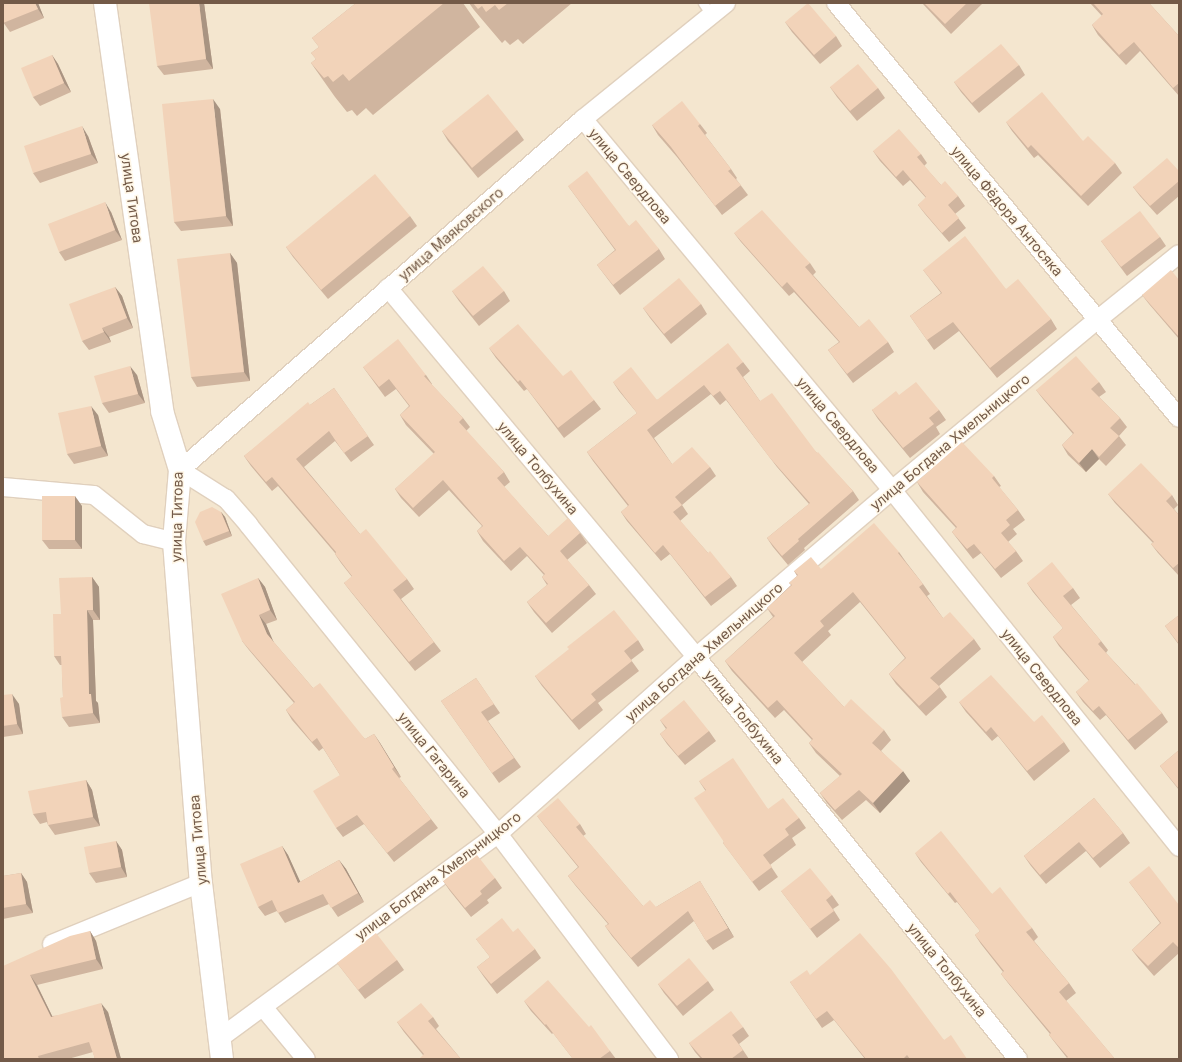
<!DOCTYPE html>
<meta charset="utf-8">
<style>
body{margin:0}
#map{position:relative;width:1182px;height:1062px;overflow:hidden;background:#fcf4e1;font-family:Inter,sans-serif}
div>[style]{position:absolute}
[style*='--x']{left:calc(var(--x)*1px);top:calc(var(--y)*1px);width:calc(var(--w)*1px);rotate:calc(var(--a)*1deg)}
.residential>*{inset:0;background:#f4e6cf}
.roads{filter:drop-shadow(1px 0 #e0d0bd) drop-shadow(-1px 0 #e0d0bd) drop-shadow(0 1px #e0d0bd) drop-shadow(0 -1px #e0d0bd)}
.lane>*{height:9px;margin:-4.5px;padding:0 4.5px;transform-origin:4.5px;border-radius:4.5px;background:#fff}
.street>*{height:18px;margin:-9px;padding:0 9px;transform-origin:9px;border-radius:9px;background:#fff}
.secondary>*{height:22px;margin:-11px;padding:0 11px;transform-origin:11px;border-radius:11px;background:#fff}
.wall>*{inset:0;background:#d0b59f}
.shaded-wall>*{inset:0;background:#a99482}
.building>*{inset:0;background:#f2d3b9}
span{translate:-50% -50%;white-space:nowrap;text-align:center;line-height:1.15;-webkit-text-stroke:3px #fff7e7;paint-order:stroke}
.street-label{font-size:14px;color:#735a48}
.frame{position:absolute;inset:0;border:4px solid #735a48;pointer-events:none}
</style>
<div id="map">
<div class="residential">
<i style="clip-path:polygon(3px 3px,1179px 3px,1179px 1059px,3px 1059px)"></i>
</div>
<div class="roads">
<div class="lane">
<i style="--x:703;--y:3;--w:14;--a:56"></i>
</div>
<div class="street">
<i style="--x:836;--y:3;--w:538;--a:50.43"></i>
<i style="--x:583;--y:119;--w:483;--a:50.2"></i>
<i style="--x:892;--y:490;--w:458;--a:51.2"></i>
<i style="--x:388;--y:288;--w:481;--a:50.1"></i>
<i style="--x:696;--y:657;--w:515;--a:51.31"></i>
<i style="--x:3;--y:487;--w:91;--a:5"></i>
<i style="--x:94;--y:495;--w:63;--a:38.5"></i>
<i style="--x:143;--y:534;--w:32;--a:14"></i>
<i style="--x:52;--y:944;--w:161;--a:-22.3"></i>
<i style="--x:263;--y:1007;--w:67;--a:50.4"></i>
<i style="--x:220;--y:1038;--w:345;--a:-36.3"></i>
<i style="--x:498;--y:834;--w:266;--a:-41.8"></i>
<i style="--x:696;--y:657;--w:257;--a:-40.4"></i>
<i style="--x:892;--y:490;--w:266;--a:-39.7"></i>
<i style="--x:1097;--y:320;--w:105;--a:-38.8"></i>
<i style="--x:669;--y:1059;--w:283;--a:-127.2"></i>
<i style="--x:498;--y:834;--w:397;--a:-128.9"></i>
<i style="--x:249;--y:525;--w:35;--a:-131"></i>
<i style="--x:226;--y:499;--w:54;--a:-147.8"></i>
<i style="--x:180;--y:470;--w:534;--a:-41.05"></i>
<i style="--x:583;--y:119;--w:184;--a:-39"></i>
</div>
<div class="secondary">
<i style="--x:105;--y:3;--w:412;--a:82"></i>
<i style="--x:162;--y:411;--w:62;--a:73"></i>
<i style="--x:180;--y:470;--w:72;--a:94.8"></i>
<i style="--x:174;--y:542;--w:342;--a:85.5"></i>
<i style="--x:201;--y:883;--w:177;--a:83.2"></i>
</div>
</div>
<div class="wall">
<i style="clip-path:polygon(38px 3px,44px 18px,10px 32px,3px 22px)"></i>
<i style="clip-path:polygon(204px 3px,213px 69px,164px 75px,157px 66px)"></i>
<i style="clip-path:polygon(356px 3px,463px 3px,480px 27px,373px 115px,366px 108px,357px 116px,352px 110px,347px 112px,335px 97px,311px 63px,316px 59px,311px 53px,319px 47px,312px 38px)"></i>
<i style="clip-path:polygon(469px 3px,572px 3px,523px 44px,518px 39px,510px 45px,505px 40px,502px 43px,474px 10px)"></i>
<i style="clip-path:polygon(922px 3px,981px 3px,982px 4px,951px 34px)"></i>
<i style="clip-path:polygon(1090px 3px,1149px 3px,1179px 36px,1179px 96px,1140px 51px,1126px 65px,1098px 35px,1092px 25px,1102px 16px)"></i>
<i style="clip-path:polygon(785px 22px,836px 36px,842px 46px,820px 64px,792px 32px)"></i>
<i style="clip-path:polygon(52px 55px,58px 64px,71px 92px,40px 106px,33px 97px)"></i>
<i style="clip-path:polygon(1019px 65px,1025px 75px,979px 113px,961px 92px,954px 82px)"></i>
<i style="clip-path:polygon(830px 87px,878px 88px,885px 98px,857px 121px,837px 97px)"></i>
<i style="clip-path:polygon(220px 109px,233px 226px,181px 231px,174px 222px)"></i>
<i style="clip-path:polygon(1006px 122px,1115px 163px,1122px 173px,1088px 206px,1038px 155px,1034px 158px,1012px 131px)"></i>
<i style="clip-path:polygon(700px 124px,707px 133px,705px 135px,731px 169px,737px 178px,736px 179px,748px 195px,722px 215px,677px 157px,658px 135px,652px 125px)"></i>
<i style="clip-path:polygon(517px 130px,524px 140px,478px 178px,448px 141px,442px 131px)"></i>
<i style="clip-path:polygon(88px 136px,98px 163px,40px 183px,33px 173px)"></i>
<i style="clip-path:polygon(873px 151px,921px 154px,927px 163px,924px 166px,941px 185px,958px 196px,965px 206px,955px 214px,966px 228px,949px 242px,925px 214px,918px 205px,926px 198px,910px 180px,903px 186px,880px 161px)"></i>
<i style="clip-path:polygon(1179px 171px,1179px 196px,1157px 215px,1140px 196px,1133px 187px)"></i>
<i style="clip-path:polygon(568px 186px,629px 226px,659px 249px,665px 259px,620px 295px,597px 265px,615px 250px)"></i>
<i style="clip-path:polygon(111px 212px,122px 240px,65px 261px,59px 252px)"></i>
<i style="clip-path:polygon(410px 216px,417px 226px,328px 299px,293px 257px,286px 247px)"></i>
<i style="clip-path:polygon(734px 233px,810px 263px,816px 272px,813px 275px,859px 327px,888px 342px,894px 352px,853px 383px,828px 350px,839px 342px,794px 292px,789px 296px,741px 242px)"></i>
<i style="clip-path:polygon(1160px 237px,1166px 246px,1127px 276px,1101px 241px)"></i>
<i style="clip-path:polygon(230px 253px,237px 263px,250px 381px,197px 387px,191px 377px)"></i>
<i style="clip-path:polygon(923px 270px,1006px 289px,1051px 319px,1057px 329px,997px 378px,959px 331px,934px 350px,910px 316px,941px 293px)"></i>
<i style="clip-path:polygon(1179px 280px,1179px 339px,1149px 304px,1142px 295px)"></i>
<i style="clip-path:polygon(115px 287px,122px 296px,133px 328px,109px 337px,111px 342px,89px 350px,82px 341px)"></i>
<i style="clip-path:polygon(452px 291px,504px 291px,510px 301px,479px 326px,459px 301px)"></i>
<i style="clip-path:polygon(701px 304px,707px 314px,671px 344px,650px 318px,643px 308px)"></i>
<i style="clip-path:polygon(489px 348px,594px 400px,601px 409px,564px 438px,527px 389px,524px 391px,496px 358px)"></i>
<i style="clip-path:polygon(743px 362px,750px 371px,743px 377px,760px 401px,817px 453px,853px 491px,859px 500px,804px 548px,805px 550px,788px 565px,773px 547px,767px 538px,809px 504px,777px 467px,726px 400px,720px 405px,711px 394px,654px 438px,672px 464px,710px 467px,716px 476px,682px 505px,688px 514px,680px 521px,708px 553px,731px 577px,737px 586px,711px 606px,670px 554px,661px 561px,627px 521px,621px 512px,628px 506px,593px 461px,587px 452px,637px 413px,619px 391px,613px 382px,657px 400px)"></i>
<i style="clip-path:polygon(363px 367px,426px 375px,432px 384px,432px 385px,463px 418px,470px 427px,466px 431px,504px 472px,510px 482px,504px 487px,548px 536px,580px 533px,587px 543px,567px 560px,589px 585px,596px 594px,552px 633px,534px 612px,527px 602px,547px 585px,542px 577px,544px 575px,527px 556px,511px 571px,483px 541px,477px 531px,482px 526px,449px 490px,419px 517px,401px 498px,395px 489px,434px 454px,406px 425px,400px 415px,409px 406px,396px 389px,385px 397px)"></i>
<i style="clip-path:polygon(137px 375px,145px 403px,109px 413px,102px 403px)"></i>
<i style="clip-path:polygon(1099px 382px,1106px 392px,1099px 397px,1120px 418px,1127px 427px,1119px 436px,1126px 445px,1106px 466px,1099px 459px,1086px 472px,1068px 455px,1062px 445px,1073px 434px,1043px 399px,1036px 390px)"></i>
<i style="clip-path:polygon(334px 388px,374px 445px,351px 462px,335px 441px,304px 467px,360px 534px,407px 579px,414px 589px,401px 599px,434px 642px,441px 651px,415px 671px,351px 592px,344px 583px,352px 577px,341px 563px,335px 554px,335px 553px,278px 486px,272px 491px,251px 466px,244px 456px,310px 405px)"></i>
<i style="clip-path:polygon(899px 395px,939px 410px,946px 420px,936px 427px,940px 434px,910px 458px,878px 419px,872px 410px)"></i>
<i style="clip-path:polygon(98px 415px,108px 456px,74px 464px,67px 454px)"></i>
<i style="clip-path:polygon(994px 476px,1001px 486px,999px 487px,1018px 510px,1025px 520px,1013px 529px,1017px 534px,1008px 542px,1016px 551px,1023px 561px,1001px 578px,981px 553px,973px 559px,952px 532px,956px 528px,923px 492px,917px 482px)"></i>
<i style="clip-path:polygon(1108px 494px,1172px 495px,1178px 505px,1174px 509px,1179px 515px,1179px 576px,1158px 553px,1151px 544px,1153px 543px,1115px 503px)"></i>
<i style="clip-path:polygon(82px 506px,82px 549px,49px 549px,42px 540px)"></i>
<i style="clip-path:polygon(221px 512px,225px 517px,232px 536px,206px 546px,203px 541px)"></i>
<i style="clip-path:polygon(899px 552px,906px 562px,923px 584px,930px 594px,927px 596px,943px 618px,974px 639px,981px 649px,939px 686px,947px 697px,926px 716px,896px 684px,889px 674px,905px 658px,860px 602px,828px 631px,831px 635px,802px 662px,844px 707px,884px 730px,891px 740px,881px 751px,910px 781px,880px 813px,866px 800px,842px 820px,827px 803px,820px 793px,840px 776px,816px 753px,809px 743px,812px 740px,784px 710px,775px 718px,732px 671px,725px 661px,773px 617px,767px 608px,791px 585px,789px 583px,797px 576px,794px 571px,821px 569px)"></i>
<i style="clip-path:polygon(92px 577px,99px 587px,100px 620px,93px 620px,96px 701px,98px 703px,100px 723px,69px 727px,62px 717px,63px 697px,62px 665px,60px 665px,54px 656px,61px 614px)"></i>
<i style="clip-path:polygon(258px 578px,265px 587px,277px 620px,266px 624px,272px 640px,313px 688px,365px 739px,374px 734px,380px 743px,401px 777px,399px 778px,438px 828px,394px 862px,364px 824px,343px 837px,336px 828px,340px 775px,323px 748px,319px 751px,292px 720px,286px 710px,294px 703px,249px 650px,242px 641px)"></i>
<i style="clip-path:polygon(1027px 583px,1073px 588px,1080px 598px,1071px 605px,1101px 641px,1108px 650px,1106px 653px,1162px 713px,1168px 722px,1135px 750px,1106px 715px,1100px 720px,1083px 702px,1076px 692px,1089px 681px,1059px 646px,1053px 637px,1063px 628px,1033px 592px)"></i>
<i style="clip-path:polygon(1179px 615px,1179px 645px,1165px 626px)"></i>
<i style="clip-path:polygon(638px 640px,644px 650px,631px 660px,639px 671px,598px 703px,603px 710px,579px 730px,542px 686px,535px 676px)"></i>
<i style="clip-path:polygon(476px 678px,500px 713px,488px 721px,521px 767px,499px 783px,441px 701px)"></i>
<i style="clip-path:polygon(3px 695px,19px 704px,23px 734px,3px 737px)"></i>
<i style="clip-path:polygon(959px 702px,1034px 722px,1064px 742px,1070px 751px,1034px 781px,998px 736px,992px 741px,966px 712px)"></i>
<i style="clip-path:polygon(660px 720px,709px 731px,716px 741px,685px 765px,667px 744px,660px 734px,666px 729px)"></i>
<i style="clip-path:polygon(1179px 750px,1179px 790px,1167px 775px,1160px 766px)"></i>
<i style="clip-path:polygon(86px 780px,92px 790px,100px 826px,55px 835px,48px 825px,47px 822px,40px 824px,33px 814px)"></i>
<i style="clip-path:polygon(699px 781px,768px 809px,799px 818px,806px 828px,792px 838px,796px 845px,770px 865px,778px 877px,759px 891px,723px 843px,724px 842px,705px 790px)"></i>
<i style="clip-path:polygon(1094px 798px,1123px 833px,1130px 843px,1100px 868px,1086px 851px,1046px 884px,1031px 866px,1024px 856px)"></i>
<i style="clip-path:polygon(537px 816px,580px 824px,586px 834px,583px 836px,643px 906px,656px 907px,700px 881px,706px 891px,734px 937px,713px 950px,706px 941px,694px 921px,638px 967px,612px 936px,605px 926px,608px 924px,575px 885px,568px 876px,578px 867px,544px 825px)"></i>
<i style="clip-path:polygon(116px 841px,122px 850px,127px 877px,96px 883px,89px 873px)"></i>
<i style="clip-path:polygon(282px 846px,288px 855px,300px 882px,339px 860px,346px 869px,364px 902px,338px 917px,329px 904px,285px 923px,277px 911px,265px 916px,258px 907px)"></i>
<i style="clip-path:polygon(915px 853px,992px 894px,1032px 928px,1038px 937px,1034px 941px,1069px 983px,1076px 993px,1066px 1001px,1115px 1059px,1067px 1058px,1056px 1044px,1049px 1035px,1050px 1034px,1008px 983px,1001px 974px,1003px 972px,981px 944px,975px 935px,980px 931px,957px 902px,955px 903px,921px 862px)"></i>
<i style="clip-path:polygon(21px 873px,27px 882px,33px 913px,3px 919px,3px 876px)"></i>
<i style="clip-path:polygon(495px 878px,502px 888px,487px 900px,489px 903px,471px 917px,450px 891px,443px 881px)"></i>
<i style="clip-path:polygon(1129px 882px,1179px 905px,1179px 953px,1154px 976px,1139px 959px,1132px 950px,1160px 923px)"></i>
<i style="clip-path:polygon(781px 891px,832px 895px,839px 905px,833px 909px,840px 920px,817px 938px)"></i>
<i style="clip-path:polygon(90px 931px,96px 941px,103px 969px,37px 985px,52px 1016px,108px 1012px,121px 1059px,95px 1059px,93px 1052px,68px 1059px,3px 1059px,4px 989px)"></i>
<i style="clip-path:polygon(513px 932px,535px 949px,541px 958px,497px 994px,484px 977px,477px 967px,490px 957px,476px 939px)"></i>
<i style="clip-path:polygon(397px 960px,404px 970px,365px 999px,337px 963px)"></i>
<i style="clip-path:polygon(810px 975px,944px 1040px,967px 1059px,865px 1059px,834px 1020px,822px 1028px,790px 982px)"></i>
<i style="clip-path:polygon(708px 981px,714px 990px,683px 1016px,664px 993px,658px 984px)"></i>
<i style="clip-path:polygon(524px 1001px,610px 1051px,616px 1059px,573px 1059px,553px 1033px,552px 1034px,531px 1011px)"></i>
<i style="clip-path:polygon(433px 1017px,439px 1026px,436px 1029px,461px 1059px,423px 1055px,404px 1032px,397px 1022px)"></i>
<i style="clip-path:polygon(743px 1027px,749px 1036px,739px 1044px,749px 1059px,701px 1059px,695px 1052px,689px 1043px)"></i>
</div>
<div class="shaded-wall">
<i style="clip-path:polygon(35px 3px,38px 3px,44px 18px,38px 9px)"></i>
<i style="clip-path:polygon(199px 3px,204px 3px,213px 69px,206px 59px)"></i>
<i style="clip-path:polygon(52px 55px,58px 64px,71px 92px,64px 83px)"></i>
<i style="clip-path:polygon(213px 99px,220px 109px,233px 226px,226px 216px)"></i>
<i style="clip-path:polygon(82px 126px,88px 136px,98px 163px,91px 154px)"></i>
<i style="clip-path:polygon(105px 202px,111px 212px,122px 240px,115px 230px)"></i>
<i style="clip-path:polygon(230px 253px,237px 263px,250px 381px,244px 372px)"></i>
<i style="clip-path:polygon(115px 287px,122px 296px,133px 328px,127px 318px)"></i>
<i style="clip-path:polygon(102px 328px,109px 337px,111px 342px,104px 332px)"></i>
<i style="clip-path:polygon(130px 366px,137px 375px,145px 403px,138px 394px)"></i>
<i style="clip-path:polygon(91px 406px,98px 415px,108px 456px,101px 446px)"></i>
<i style="clip-path:polygon(1092px 449px,1099px 459px,1086px 472px,1079px 463px)"></i>
<i style="clip-path:polygon(75px 496px,82px 506px,82px 549px,75px 540px)"></i>
<i style="clip-path:polygon(221px 512px,225px 517px,232px 536px,229px 531px)"></i>
<i style="clip-path:polygon(92px 577px,99px 587px,100px 620px,93px 610px)"></i>
<i style="clip-path:polygon(258px 578px,265px 587px,277px 620px,270px 610px)"></i>
<i style="clip-path:polygon(87px 610px,93px 620px,96px 701px,98px 703px,100px 723px,93px 713px,89px 694px)"></i>
<i style="clip-path:polygon(259px 615px,266px 624px,274px 643px,267px 634px)"></i>
<i style="clip-path:polygon(12px 694px,19px 704px,23px 734px,17px 724px)"></i>
<i style="clip-path:polygon(374px 734px,380px 743px,401px 777px,394px 767px)"></i>
<i style="clip-path:polygon(903px 771px,910px 781px,880px 813px,873px 803px)"></i>
<i style="clip-path:polygon(86px 780px,92px 790px,100px 826px,93px 817px)"></i>
<i style="clip-path:polygon(116px 841px,122px 850px,127px 877px,121px 867px)"></i>
<i style="clip-path:polygon(282px 846px,288px 855px,305px 892px,298px 883px)"></i>
<i style="clip-path:polygon(339px 860px,346px 869px,364px 902px,358px 893px)"></i>
<i style="clip-path:polygon(21px 873px,27px 882px,33px 913px,26px 904px)"></i>
<i style="clip-path:polygon(700px 881px,706px 891px,734px 937px,728px 928px)"></i>
<i style="clip-path:polygon(90px 931px,96px 941px,103px 969px,96px 959px)"></i>
<i style="clip-path:polygon(30px 975px,37px 985px,57px 1026px,51px 1017px)"></i>
<i style="clip-path:polygon(101px 1003px,108px 1012px,121px 1059px,117px 1059px)"></i>
</div>
<div class="building">
<i style="clip-path:polygon(3px 3px,35px 3px,38px 9px,3px 23px)"></i>
<i style="clip-path:polygon(149px 3px,199px 3px,206px 59px,157px 66px)"></i>
<i style="clip-path:polygon(356px 3px,444px 3px,349px 81px,343px 74px,333px 82px,328px 76px,324px 78px,311px 63px,316px 59px,311px 53px,319px 47px,312px 38px)"></i>
<i style="clip-path:polygon(473px 3px,508px 3px,499px 10px,495px 5px,486px 12px,482px 6px,478px 9px)"></i>
<i style="clip-path:polygon(808px 3px,836px 36px,814px 55px,785px 22px)"></i>
<i style="clip-path:polygon(924px 3px,967px 3px,945px 24px)"></i>
<i style="clip-path:polygon(1093px 3px,1149px 3px,1179px 36px,1179px 83px,1173px 88px,1134px 42px,1119px 55px,1092px 25px,1103px 14px)"></i>
<i style="clip-path:polygon(1001px 44px,1019px 65px,972px 103px,954px 82px)"></i>
<i style="clip-path:polygon(52px 55px,64px 83px,33px 97px,21px 68px)"></i>
<i style="clip-path:polygon(858px 64px,878px 88px,850px 111px,830px 87px)"></i>
<i style="clip-path:polygon(1042px 92px,1083px 141px,1088px 136px,1115px 163px,1081px 196px,1031px 145px,1028px 148px,1006px 122px)"></i>
<i style="clip-path:polygon(488px 94px,517px 130px,472px 168px,442px 131px)"></i>
<i style="clip-path:polygon(213px 99px,226px 216px,174px 222px,162px 104px)"></i>
<i style="clip-path:polygon(682px 101px,700px 124px,698px 126px,731px 169px,728px 171px,741px 185px,715px 206px,671px 147px,652px 125px)"></i>
<i style="clip-path:polygon(82px 126px,91px 154px,33px 173px,24px 146px)"></i>
<i style="clip-path:polygon(899px 129px,921px 154px,917px 157px,941px 185px,945px 181px,958px 196px,948px 205px,959px 218px,942px 233px,918px 205px,926px 197px,903px 170px,896px 177px,873px 151px)"></i>
<i style="clip-path:polygon(1167px 158px,1179px 171px,1179px 181px,1150px 206px,1133px 187px)"></i>
<i style="clip-path:polygon(587px 171px,629px 226px,636px 220px,659px 249px,613px 285px,597px 265px,616px 250px,568px 186px)"></i>
<i style="clip-path:polygon(375px 174px,410px 216px,321px 290px,286px 247px)"></i>
<i style="clip-path:polygon(105px 202px,115px 230px,59px 252px,48px 224px)"></i>
<i style="clip-path:polygon(762px 210px,810px 263px,805px 267px,859px 327px,869px 319px,888px 342px,847px 374px,828px 350px,840px 342px,787px 282px,782px 287px,734px 233px)"></i>
<i style="clip-path:polygon(1140px 211px,1160px 237px,1121px 267px,1101px 241px)"></i>
<i style="clip-path:polygon(965px 236px,1006px 289px,1018px 279px,1051px 319px,990px 368px,953px 322px,927px 340px,910px 316px,942px 293px,923px 270px)"></i>
<i style="clip-path:polygon(230px 253px,244px 372px,191px 377px,177px 259px)"></i>
<i style="clip-path:polygon(483px 266px,504px 291px,473px 316px,452px 291px)"></i>
<i style="clip-path:polygon(1171px 270px,1179px 280px,1179px 337px,1142px 295px)"></i>
<i style="clip-path:polygon(679px 278px,701px 304px,664px 334px,643px 308px)"></i>
<i style="clip-path:polygon(115px 287px,127px 318px,102px 328px,104px 332px,82px 341px,69px 304px)"></i>
<i style="clip-path:polygon(518px 324px,563px 376px,571px 370px,594px 400px,558px 428px,520px 380px,518px 382px,489px 348px)"></i>
<i style="clip-path:polygon(398px 339px,426px 375px,424px 376px,463px 418px,459px 422px,504px 472px,497px 478px,548px 536px,568px 518px,580px 533px,560px 551px,589px 585px,546px 623px,527px 602px,548px 584px,542px 577px,545px 574px,520px 547px,504px 561px,477px 531px,483px 526px,443px 480px,413px 508px,395px 489px,435px 452px,400px 415px,410px 406px,389px 379px,379px 387px,363px 367px)"></i>
<i style="clip-path:polygon(728px 343px,743px 362px,736px 368px,760px 401px,772px 393px,817px 453px,818px 452px,853px 491px,798px 539px,799px 541px,782px 556px,767px 538px,810px 503px,770px 458px,720px 391px,713px 396px,704px 385px,647px 430px,672px 464px,692px 447px,710px 467px,675px 497px,682px 505px,673px 512px,708px 553px,710px 551px,731px 577px,705px 597px,663px 545px,655px 553px,621px 512px,629px 505px,587px 452px,637px 413px,613px 382px,631px 367px,657px 400px)"></i>
<i style="clip-path:polygon(1076px 356px,1099px 382px,1091px 389px,1120px 418px,1110px 428px,1119px 436px,1099px 457px,1092px 449px,1079px 463px,1062px 445px,1074px 433px,1036px 390px)"></i>
<i style="clip-path:polygon(130px 366px,138px 394px,102px 403px,94px 376px)"></i>
<i style="clip-path:polygon(916px 382px,939px 410px,929px 418px,934px 424px,903px 448px,872px 410px,896px 391px,899px 395px)"></i>
<i style="clip-path:polygon(334px 388px,368px 436px,344px 453px,329px 431px,296px 459px,360px 534px,366px 529px,407px 579px,393px 590px,434px 642px,409px 662px,344px 583px,352px 576px,335px 554px,336px 552px,272px 477px,266px 482px,244px 456px,308px 402px,310px 405px)"></i>
<i style="clip-path:polygon(91px 406px,101px 446px,67px 454px,58px 413px)"></i>
<i style="clip-path:polygon(962px 442px,994px 476px,992px 478px,1018px 510px,1006px 520px,1010px 525px,1001px 533px,1016px 551px,995px 569px,974px 544px,967px 549px,952px 532px,957px 527px,917px 482px)"></i>
<i style="clip-path:polygon(1141px 463px,1172px 495px,1166px 501px,1179px 515px,1179px 563px,1173px 568px,1151px 544px,1154px 542px,1108px 494px)"></i>
<i style="clip-path:polygon(42px 496px,75px 496px,75px 540px,42px 540px)"></i>
<i style="clip-path:polygon(212px 507px,221px 512px,229px 531px,203px 541px,195px 522px,200px 512px)"></i>
<i style="clip-path:polygon(874px 523px,899px 552px,898px 553px,923px 584px,919px 587px,943px 618px,950px 612px,974px 639px,930px 678px,940px 687px,919px 706px,889px 674px,906px 658px,853px 592px,820px 621px,824px 626px,794px 653px,844px 707px,851px 699px,884px 730px,872px 743px,903px 771px,873px 803px,859px 790px,835px 810px,820px 793px,842px 774px,809px 743px,813px 739px,777px 700px,768px 708px,725px 661px,775px 616px,767px 608px,792px 585px,789px 583px,798px 575px,794px 571px,811px 557px,821px 569px)"></i>
<i style="clip-path:polygon(1052px 562px,1073px 588px,1063px 596px,1101px 641px,1098px 644px,1135px 685px,1137px 683px,1162px 713px,1128px 740px,1099px 706px,1093px 711px,1076px 692px,1089px 680px,1053px 637px,1063px 628px,1027px 583px)"></i>
<i style="clip-path:polygon(92px 577px,93px 610px,87px 610px,89px 694px,91px 694px,93px 713px,62px 717px,60px 698px,63px 697px,61px 656px,54px 656px,53px 614px,61px 614px,59px 578px)"></i>
<i style="clip-path:polygon(258px 578px,270px 610px,259px 615px,267px 634px,313px 688px,320px 683px,365px 739px,374px 734px,394px 767px,392px 769px,431px 819px,387px 853px,357px 815px,336px 828px,313px 791px,340px 775px,317px 738px,312px 742px,286px 710px,295px 702px,242px 641px,221px 594px)"></i>
<i style="clip-path:polygon(614px 610px,638px 640px,624px 651px,632px 661px,591px 694px,596px 700px,572px 720px,535px 676px,569px 649px,567px 647px)"></i>
<i style="clip-path:polygon(1179px 615px,1179px 644px,1165px 626px)"></i>
<i style="clip-path:polygon(991px 675px,1034px 722px,1042px 715px,1064px 742px,1027px 771px,991px 727px,986px 732px,959px 702px)"></i>
<i style="clip-path:polygon(476px 678px,494px 704px,481px 712px,514px 758px,492px 773px,441px 701px)"></i>
<i style="clip-path:polygon(12px 694px,17px 724px,3px 726px,3px 695px)"></i>
<i style="clip-path:polygon(684px 700px,709px 731px,678px 756px,660px 734px,667px 728px,660px 720px)"></i>
<i style="clip-path:polygon(1179px 750px,1179px 789px,1160px 766px)"></i>
<i style="clip-path:polygon(733px 758px,768px 809px,783px 798px,799px 818px,785px 829px,789px 835px,763px 855px,772px 867px,752px 882px,723px 843px,724px 842px,694px 798px,706px 790px,699px 781px)"></i>
<i style="clip-path:polygon(86px 780px,93px 817px,48px 825px,46px 812px,33px 814px,28px 791px)"></i>
<i style="clip-path:polygon(558px 798px,580px 824px,576px 827px,643px 906px,650px 900px,656px 907px,700px 881px,728px 928px,706px 941px,688px 911px,631px 958px,605px 926px,609px 924px,568px 876px,579px 867px,537px 816px)"></i>
<i style="clip-path:polygon(1094px 798px,1123px 833px,1093px 858px,1079px 842px,1040px 875px,1024px 856px)"></i>
<i style="clip-path:polygon(941px 831px,992px 894px,1000px 887px,1032px 928px,1026px 932px,1069px 983px,1059px 992px,1115px 1059px,1065px 1059px,1068px 1057px,1049px 1035px,1051px 1033px,1001px 974px,1004px 971px,975px 935px,980px 931px,950px 892px,948px 894px,915px 853px)"></i>
<i style="clip-path:polygon(116px 841px,121px 867px,89px 873px,84px 847px)"></i>
<i style="clip-path:polygon(282px 846px,298px 883px,339px 860px,358px 893px,331px 908px,323px 894px,278px 913px,272px 900px,258px 907px,240px 864px)"></i>
<i style="clip-path:polygon(477px 855px,495px 878px,480px 891px,482px 894px,465px 908px,443px 881px)"></i>
<i style="clip-path:polygon(1149px 866px,1179px 905px,1179px 948px,1173px 942px,1148px 966px,1132px 950px,1161px 923px,1129px 882px)"></i>
<i style="clip-path:polygon(810px 868px,832px 895px,826px 900px,834px 911px,810px 929px,781px 891px)"></i>
<i style="clip-path:polygon(21px 873px,26px 904px,3px 908px,3px 876px)"></i>
<i style="clip-path:polygon(502px 918px,513px 932px,518px 928px,535px 949px,491px 984px,477px 967px,490px 957px,476px 939px)"></i>
<i style="clip-path:polygon(90px 931px,96px 959px,30px 975px,51px 1017px,101px 1003px,117px 1059px,95px 1059px,89px 1042px,38px 1056px,39px 1059px,3px 1059px,3px 989px,4px 989px,3px 981px,3px 966px,70px 936px)"></i>
<i style="clip-path:polygon(376px 933px,397px 960px,358px 990px,337px 963px)"></i>
<i style="clip-path:polygon(860px 933px,891px 969px,944px 1040px,951px 1035px,967px 1059px,910px 1059px,907px 1055px,903px 1059px,865px 1059px,866px 1059px,827px 1011px,816px 1019px,790px 982px,807px 970px,810px 975px)"></i>
<i style="clip-path:polygon(689px 958px,708px 981px,677px 1006px,658px 984px)"></i>
<i style="clip-path:polygon(548px 980px,589px 1027px,591px 1025px,610px 1051px,599px 1059px,573px 1059px,546px 1024px,545px 1025px,524px 1001px)"></i>
<i style="clip-path:polygon(421px 1003px,433px 1017px,428px 1021px,461px 1059px,419px 1059px,424px 1054px,397px 1022px)"></i>
<i style="clip-path:polygon(731px 1011px,743px 1027px,732px 1035px,743px 1050px,731px 1059px,703px 1059px,689px 1043px)"></i>
</div>
<div class="street-label">
<span style="left:630px;top:176px;rotate:50deg">улица Свердлова</span>
<span style="left:132px;top:198px;rotate:82deg">улица Титова</span>
<span style="left:1007px;top:211px;rotate:50deg">улица Фёдора Антосяка</span>
<span style="left:451px;top:234px;rotate:-41deg">улица Маяковского</span>
<span style="left:838px;top:425px;rotate:50deg">улица Свердлова</span>
<span style="left:950px;top:442px;rotate:-40deg">улица Богдана Хмельницкого</span>
<span style="left:538px;top:468px;rotate:50deg">улица Толбухина</span>
<span style="left:177px;top:517px;rotate:-89deg">улица Титова</span>
<span style="left:704px;top:652px;rotate:-41deg">улица Богдана Хмельницкого</span>
<span style="left:1042px;top:677px;rotate:51deg">улица Свердлова</span>
<span style="left:744px;top:717px;rotate:51deg">улица Толбухина</span>
<span style="left:434px;top:755px;rotate:51deg">улица Гагарина</span>
<span style="left:198px;top:840px;rotate:-95deg">улица Титова</span>
<span style="left:438px;top:876px;rotate:-37deg">улица Богдана Хмельницкого</span>
<span style="left:947px;top:970px;rotate:51deg">улица Толбухина</span>
</div>
<div class="frame"></div>
</div>
